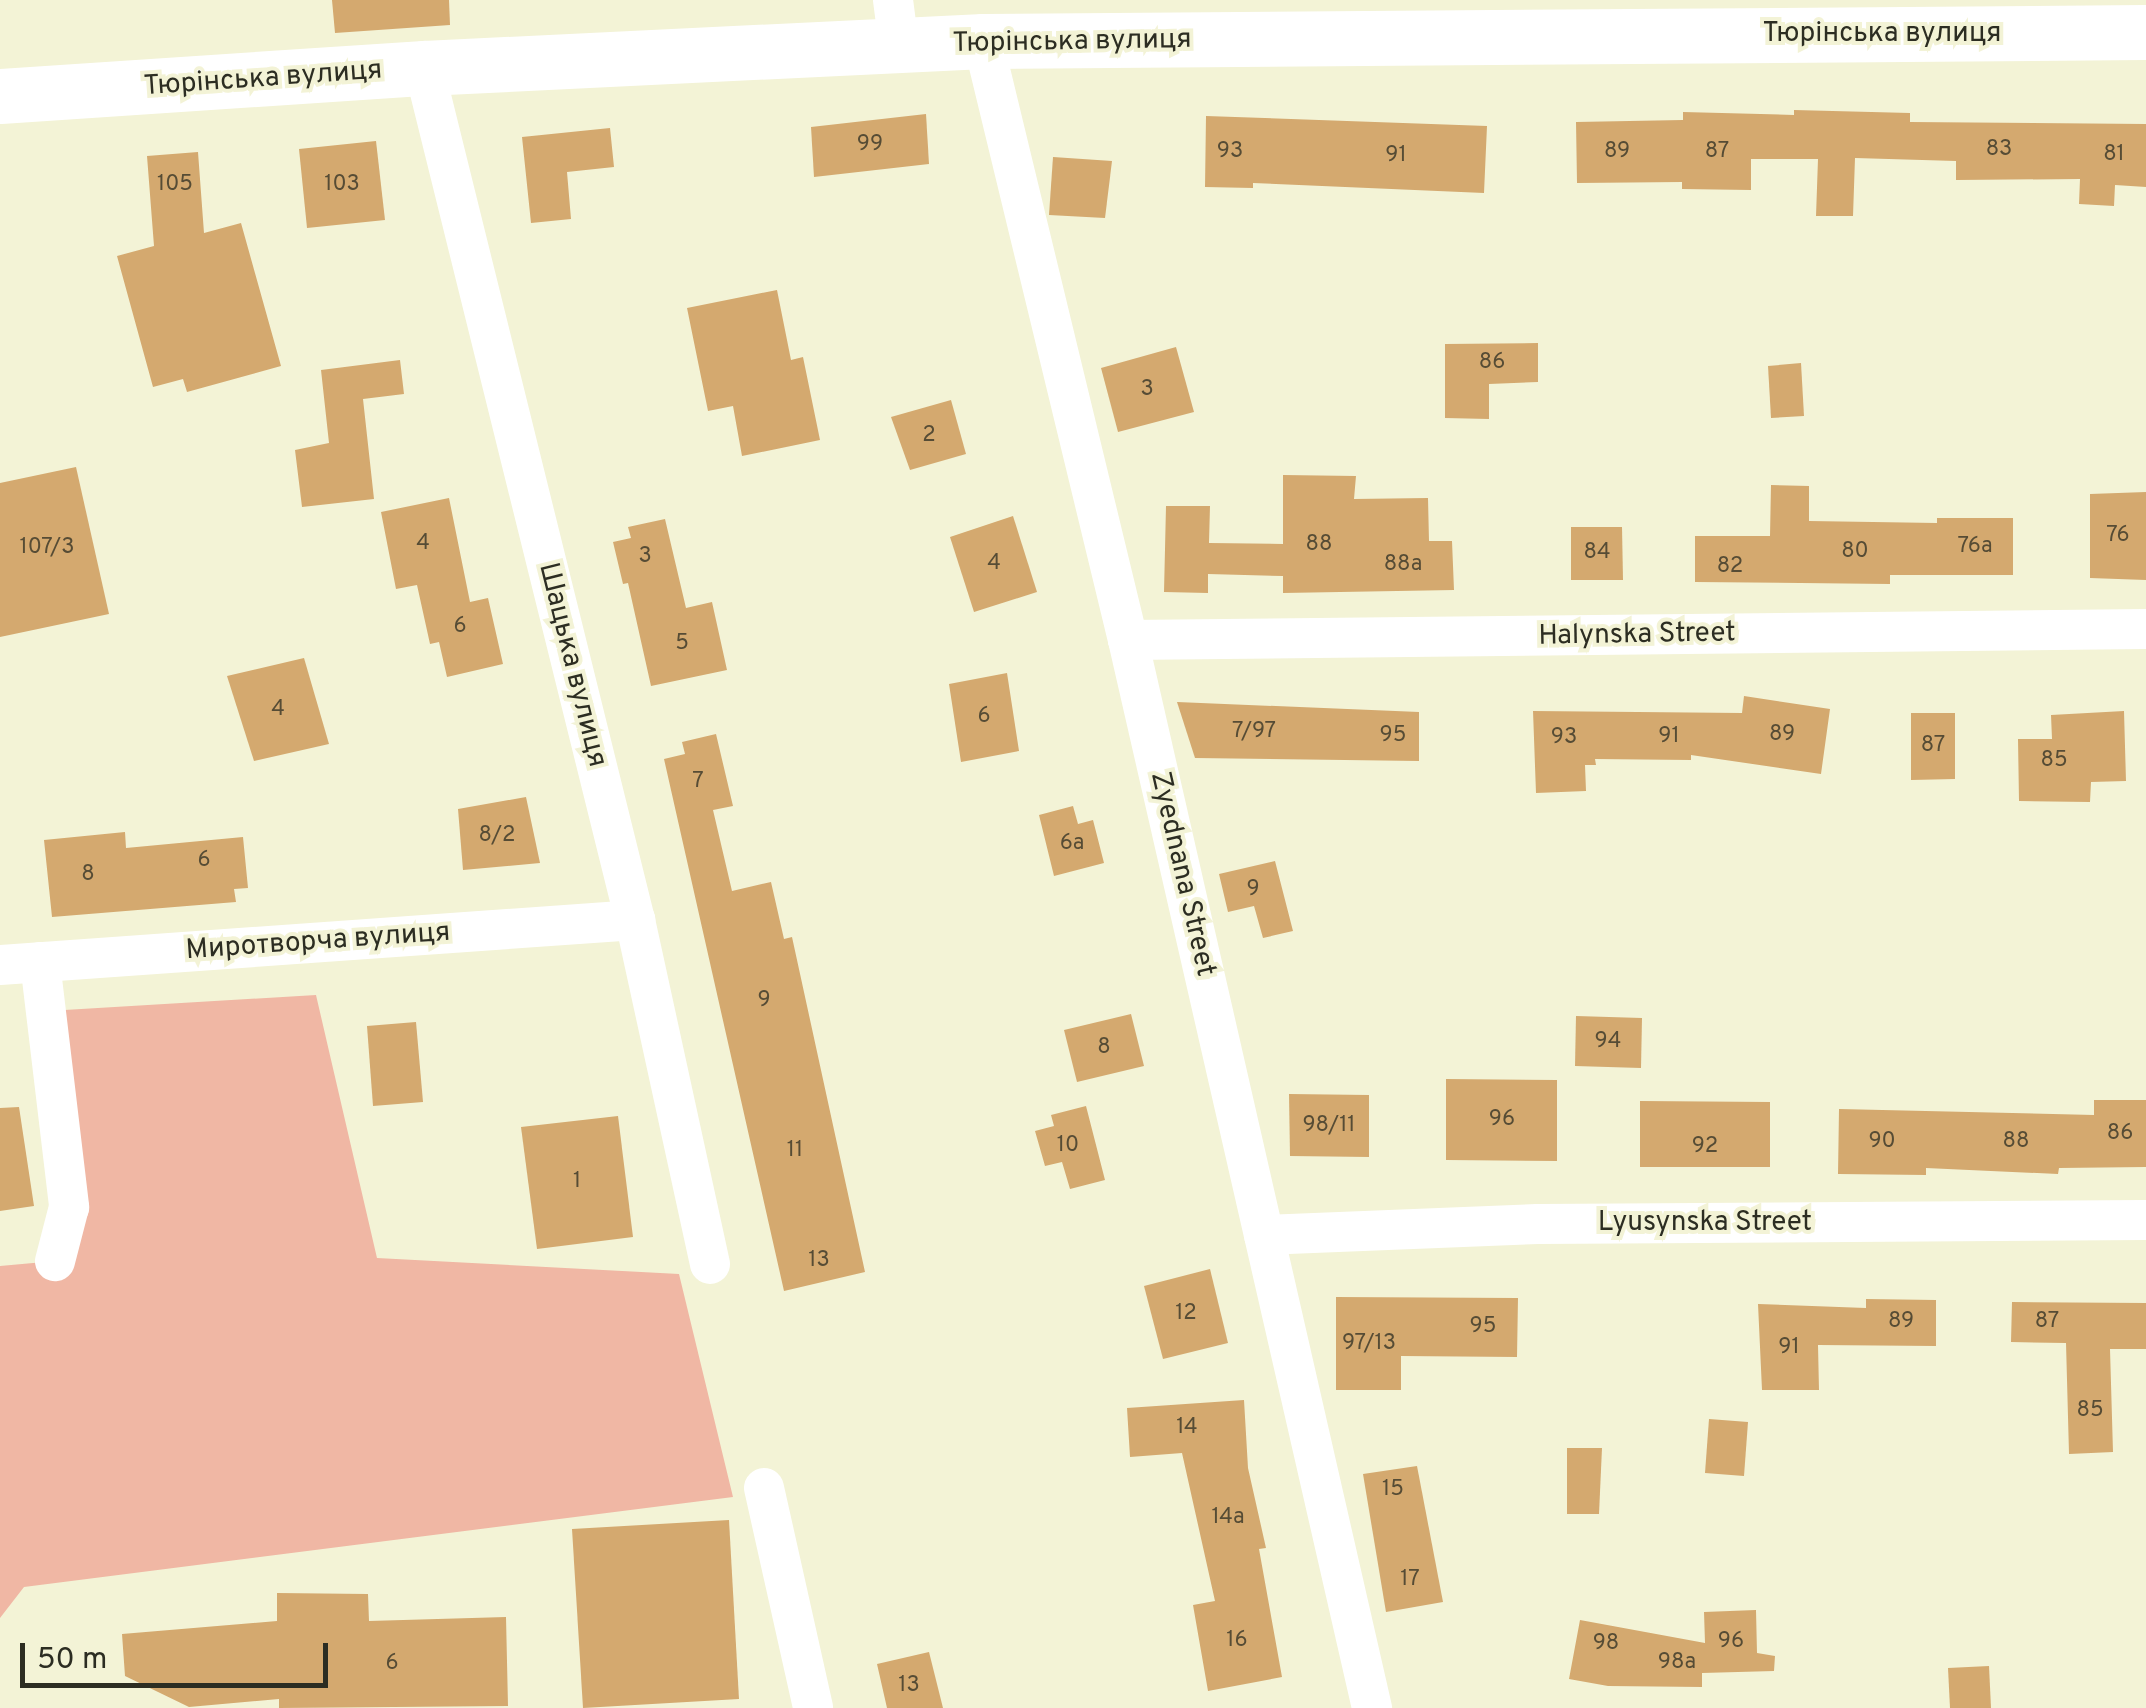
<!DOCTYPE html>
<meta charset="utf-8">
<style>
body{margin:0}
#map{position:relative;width:2146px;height:1708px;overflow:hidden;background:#f3f3d6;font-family:Overpass,sans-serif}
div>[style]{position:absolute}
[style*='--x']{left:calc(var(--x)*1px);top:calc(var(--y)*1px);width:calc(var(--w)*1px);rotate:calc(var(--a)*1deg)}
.green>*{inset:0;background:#f0b7a4}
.building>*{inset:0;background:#d4a96f}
.street>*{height:40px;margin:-20px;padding:0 20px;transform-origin:20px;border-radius:20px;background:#fff}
.secondary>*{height:55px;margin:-27.5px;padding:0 27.5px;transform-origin:27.5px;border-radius:27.5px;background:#fff}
span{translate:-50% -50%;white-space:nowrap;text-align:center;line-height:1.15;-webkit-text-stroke:8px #f3f3d6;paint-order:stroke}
.number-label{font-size:22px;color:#564c35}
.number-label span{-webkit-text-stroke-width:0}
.street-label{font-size:28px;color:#2c2d22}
.scale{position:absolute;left:20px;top:1643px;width:308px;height:45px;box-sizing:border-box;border:5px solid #2c2d22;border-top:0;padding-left:12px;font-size:30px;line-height:35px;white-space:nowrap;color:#2c2d22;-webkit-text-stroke:8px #f3f3d6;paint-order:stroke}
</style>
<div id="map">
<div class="green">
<i style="clip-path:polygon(316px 995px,377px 1258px,679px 1274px,733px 1497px,24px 1587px,0 1618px,0 1266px,55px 1261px,48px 1011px)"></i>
</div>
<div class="building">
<i style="clip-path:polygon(332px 0,449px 0,450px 25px,335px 33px)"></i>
<i style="clip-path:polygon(1794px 110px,1910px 113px,1910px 122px,2146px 124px,2146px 187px,2115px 185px,2114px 206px,2079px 204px,2080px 179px,1956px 180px,1956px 161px,1855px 158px,1853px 216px,1816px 216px,1818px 159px,1751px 159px,1751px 190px,1682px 189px,1682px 182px,1577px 183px,1576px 122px,1683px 120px,1683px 112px,1794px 115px)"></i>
<i style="clip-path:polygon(926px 114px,929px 164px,814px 177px,811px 127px)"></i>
<i style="clip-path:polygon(1206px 116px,1487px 126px,1484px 193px,1253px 183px,1253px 188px,1205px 187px)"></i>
<i style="clip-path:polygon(610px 128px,614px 167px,567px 172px,571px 219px,531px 223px,522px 137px)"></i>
<i style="clip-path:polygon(376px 141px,385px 220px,307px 228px,299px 149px)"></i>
<i style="clip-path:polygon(198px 152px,204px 233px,241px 223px,281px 366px,187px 392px,183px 379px,153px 387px,117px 256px,154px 246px,147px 156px)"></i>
<i style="clip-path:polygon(1053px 157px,1112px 161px,1105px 218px,1049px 215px)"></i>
<i style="clip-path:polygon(777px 290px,791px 360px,803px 357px,820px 440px,742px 456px,733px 406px,708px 411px,687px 308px)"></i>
<i style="clip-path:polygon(1538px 343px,1538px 382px,1489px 384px,1489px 419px,1445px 418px,1445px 344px)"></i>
<i style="clip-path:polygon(1176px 347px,1194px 412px,1118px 432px,1101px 368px)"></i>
<i style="clip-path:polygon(400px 360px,404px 394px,363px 399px,374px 499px,302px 507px,295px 450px,329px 443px,321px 370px)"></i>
<i style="clip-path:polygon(1801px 363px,1804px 416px,1771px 418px,1768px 366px)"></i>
<i style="clip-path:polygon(951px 400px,966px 454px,910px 470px,891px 417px)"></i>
<i style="clip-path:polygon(76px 467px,109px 614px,0 637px,0 483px)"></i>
<i style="clip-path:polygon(1283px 475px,1356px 476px,1354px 499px,1428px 498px,1429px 541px,1452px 541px,1454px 590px,1283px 593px,1283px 576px,1208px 574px,1208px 593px,1164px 592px,1166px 506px,1210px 506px,1209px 543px,1283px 544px)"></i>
<i style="clip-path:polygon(1771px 485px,1809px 486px,1809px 521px,1937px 523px,1937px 518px,2013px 518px,2013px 575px,1890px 575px,1890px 584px,1695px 582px,1695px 536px,1770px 536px)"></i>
<i style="clip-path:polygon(2146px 492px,2146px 580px,2090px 578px,2090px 494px)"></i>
<i style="clip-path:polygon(449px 498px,470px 602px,488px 598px,503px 664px,447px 677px,439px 642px,430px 644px,417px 585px,396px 589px,381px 512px)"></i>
<i style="clip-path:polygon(1013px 516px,1037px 592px,974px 612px,950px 537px)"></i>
<i style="clip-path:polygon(665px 519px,686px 608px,712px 602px,727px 670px,651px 686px,628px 583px,623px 584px,613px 542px,631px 538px,628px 527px)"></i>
<i style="clip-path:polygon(1571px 527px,1622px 527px,1623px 580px,1571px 580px)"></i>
<i style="clip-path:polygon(304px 658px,329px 744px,254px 761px,227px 676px)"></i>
<i style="clip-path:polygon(1007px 673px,1019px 751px,961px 762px,949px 684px)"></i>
<i style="clip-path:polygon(1744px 696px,1830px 709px,1821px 774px,1691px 755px,1691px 760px,1595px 759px,1596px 765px,1585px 765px,1586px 791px,1536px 793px,1533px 711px,1742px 713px)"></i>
<i style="clip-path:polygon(1177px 702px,1419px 712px,1419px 761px,1195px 758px)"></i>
<i style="clip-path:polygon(2124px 711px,2126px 781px,2091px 782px,2090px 802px,2019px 801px,2018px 739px,2052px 739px,2051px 715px)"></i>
<i style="clip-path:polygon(1911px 713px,1955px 713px,1955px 779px,1911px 780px)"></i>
<i style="clip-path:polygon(716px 734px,733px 806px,713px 810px,732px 891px,771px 882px,784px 939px,792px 937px,865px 1272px,784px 1291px,664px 759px,685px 754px,682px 742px)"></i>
<i style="clip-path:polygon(526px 797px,540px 863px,463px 870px,458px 809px)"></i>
<i style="clip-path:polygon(1073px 806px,1078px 824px,1093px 820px,1104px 863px,1054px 876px,1039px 815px)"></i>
<i style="clip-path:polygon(125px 832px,126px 848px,243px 837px,248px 888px,234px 889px,236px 902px,52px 917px,44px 840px)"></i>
<i style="clip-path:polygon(1275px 861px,1293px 931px,1263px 938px,1254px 906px,1228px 912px,1219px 874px)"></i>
<i style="clip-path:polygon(1131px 1014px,1144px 1066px,1077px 1082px,1064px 1030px)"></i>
<i style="clip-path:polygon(1576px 1016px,1642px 1018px,1641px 1068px,1575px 1066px)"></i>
<i style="clip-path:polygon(416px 1022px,423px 1102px,373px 1106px,367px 1026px)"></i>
<i style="clip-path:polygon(1446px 1079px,1557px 1080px,1557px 1161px,1446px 1160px)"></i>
<i style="clip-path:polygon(1289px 1094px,1369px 1095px,1369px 1157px,1290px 1156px)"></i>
<i style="clip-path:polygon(2094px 1100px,2146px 1100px,2146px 1167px,2059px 1168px,2058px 1174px,1926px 1168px,1926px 1175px,1838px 1174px,1839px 1109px,2094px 1115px)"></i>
<i style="clip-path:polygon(1640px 1101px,1770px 1102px,1770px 1167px,1640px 1167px)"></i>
<i style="clip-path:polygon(1086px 1106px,1105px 1180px,1070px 1189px,1062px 1162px,1045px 1166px,1035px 1131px,1054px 1126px,1051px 1115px)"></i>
<i style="clip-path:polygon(19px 1107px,34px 1206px,0 1211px,0 1108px)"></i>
<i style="clip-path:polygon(618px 1116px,633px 1237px,537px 1249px,521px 1127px)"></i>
<i style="clip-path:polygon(1210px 1269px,1228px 1343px,1163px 1359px,1144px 1286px)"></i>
<i style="clip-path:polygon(1336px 1297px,1518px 1298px,1517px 1357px,1401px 1356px,1401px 1390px,1336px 1390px)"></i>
<i style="clip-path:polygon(1866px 1299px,1936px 1300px,1936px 1346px,1818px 1345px,1819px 1390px,1762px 1390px,1758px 1304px,1866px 1308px)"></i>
<i style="clip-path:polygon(2012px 1302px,2146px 1303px,2146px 1349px,2110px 1349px,2113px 1452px,2069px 1454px,2066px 1343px,2011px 1342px)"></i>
<i style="clip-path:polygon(1244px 1400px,1248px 1468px,1266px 1548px,1259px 1549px,1282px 1677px,1208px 1691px,1193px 1605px,1215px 1601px,1182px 1453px,1130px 1457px,1127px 1408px)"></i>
<i style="clip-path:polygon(1709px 1419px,1748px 1422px,1744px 1476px,1705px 1473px)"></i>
<i style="clip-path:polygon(1567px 1448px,1602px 1448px,1599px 1514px,1567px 1514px)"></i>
<i style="clip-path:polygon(1417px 1466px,1443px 1602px,1386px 1612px,1363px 1474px)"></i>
<i style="clip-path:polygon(729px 1520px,739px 1699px,583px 1708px,572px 1529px)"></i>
<i style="clip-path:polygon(277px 1593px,368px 1594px,369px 1621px,506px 1617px,508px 1706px,279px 1708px,279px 1699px,189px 1707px,125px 1676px,122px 1634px,277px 1621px)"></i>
<i style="clip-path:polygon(1756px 1610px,1757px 1653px,1775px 1656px,1774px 1671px,1702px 1673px,1702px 1687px,1608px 1686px,1569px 1679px,1580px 1620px,1705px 1643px,1704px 1612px)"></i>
<i style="clip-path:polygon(929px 1652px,943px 1708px,887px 1708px,877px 1664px)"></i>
<i style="clip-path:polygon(1989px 1666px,1991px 1708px,1950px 1708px,1948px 1668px)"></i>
</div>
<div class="street">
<i style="--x:893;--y:0;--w:46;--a:82.6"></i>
<i style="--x:983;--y:41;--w:616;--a:76.39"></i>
<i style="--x:1128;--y:640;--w:1096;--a:77.13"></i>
<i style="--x:424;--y:68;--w:878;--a:76.09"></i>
<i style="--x:635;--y:920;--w:352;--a:77.7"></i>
<i style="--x:1128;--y:640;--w:1018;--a:-0.62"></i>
<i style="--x:40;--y:962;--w:247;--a:83.2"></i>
<i style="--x:69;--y:1207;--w:56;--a:104.5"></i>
<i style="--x:0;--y:965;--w:637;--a:-4.05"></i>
<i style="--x:1264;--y:1235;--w:274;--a:-2.3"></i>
<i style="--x:1538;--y:1224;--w:608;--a:-0.38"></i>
<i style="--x:764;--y:1488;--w:225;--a:77.4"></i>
</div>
<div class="secondary">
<i style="--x:0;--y:96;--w:425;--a:-3.8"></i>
<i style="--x:424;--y:68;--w:560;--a:-2.77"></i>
<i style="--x:983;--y:41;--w:1163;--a:-0.44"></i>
</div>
<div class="number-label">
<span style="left:870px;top:145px">99</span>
<span style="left:1999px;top:150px">83</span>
<span style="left:1230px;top:152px">93</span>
<span style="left:1617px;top:152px">89</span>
<span style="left:1717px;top:152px">87</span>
<span style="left:2114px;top:155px">81</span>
<span style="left:1396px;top:156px">91</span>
<span style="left:175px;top:185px">105</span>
<span style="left:342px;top:185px">103</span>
<span style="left:1492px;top:363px">86</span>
<span style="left:1147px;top:390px">3</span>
<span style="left:929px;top:436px">2</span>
<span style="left:2118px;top:536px">76</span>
<span style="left:423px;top:544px">4</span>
<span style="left:1319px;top:545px">88</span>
<span style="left:1975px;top:547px">76а</span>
<span style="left:47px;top:548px">107/3</span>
<span style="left:1855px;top:552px">80</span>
<span style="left:1597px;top:553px">84</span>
<span style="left:645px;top:557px">3</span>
<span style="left:994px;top:564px">4</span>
<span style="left:1403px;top:565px">88а</span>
<span style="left:1730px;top:567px">82</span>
<span style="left:460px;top:627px">6</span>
<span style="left:682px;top:644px">5</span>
<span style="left:278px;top:710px">4</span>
<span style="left:984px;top:717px">6</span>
<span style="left:1254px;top:732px">7/97</span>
<span style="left:1782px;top:735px">89</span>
<span style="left:1393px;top:736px">95</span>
<span style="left:1669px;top:737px">91</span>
<span style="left:1564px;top:738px">93</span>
<span style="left:1933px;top:746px">87</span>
<span style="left:2054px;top:761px">85</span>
<span style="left:698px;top:782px">7</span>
<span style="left:497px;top:836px">8/2</span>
<span style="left:1072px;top:844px">6а</span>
<span style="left:204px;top:861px">6</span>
<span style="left:88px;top:875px">8</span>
<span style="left:1253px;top:890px">9</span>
<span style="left:764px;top:1001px">9</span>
<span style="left:1608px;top:1042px">94</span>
<span style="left:1104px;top:1048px">8</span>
<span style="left:1502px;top:1120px">96</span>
<span style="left:1329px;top:1126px">98/11</span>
<span style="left:2120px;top:1134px">86</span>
<span style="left:1882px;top:1142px">90</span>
<span style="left:2016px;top:1142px">88</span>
<span style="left:1068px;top:1146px">10</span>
<span style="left:1705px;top:1147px">92</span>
<span style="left:795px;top:1151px">11</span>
<span style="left:577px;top:1182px">1</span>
<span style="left:819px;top:1261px">13</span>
<span style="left:1186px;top:1314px">12</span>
<span style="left:1901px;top:1322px">89</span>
<span style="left:2047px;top:1322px">87</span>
<span style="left:1483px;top:1327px">95</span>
<span style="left:1369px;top:1344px">97/13</span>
<span style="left:1789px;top:1348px">91</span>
<span style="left:2090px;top:1411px">85</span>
<span style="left:1187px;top:1428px">14</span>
<span style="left:1393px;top:1490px">15</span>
<span style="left:1228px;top:1518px">14а</span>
<span style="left:1410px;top:1580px">17</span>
<span style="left:1237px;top:1641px">16</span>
<span style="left:1731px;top:1642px">96</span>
<span style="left:1606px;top:1644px">98</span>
<span style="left:1677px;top:1663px">98а</span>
<span style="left:392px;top:1664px">6</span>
<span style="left:909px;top:1686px">13</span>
</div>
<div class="street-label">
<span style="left:1882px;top:34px">Тюрінська вулиця</span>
<span style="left:1072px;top:42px;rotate:-1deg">Тюрінська вулиця</span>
<span style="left:263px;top:79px;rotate:-4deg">Тюрінська вулиця</span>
<span style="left:1637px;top:635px;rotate:-1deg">Halynska Street</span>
<span style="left:572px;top:665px;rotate:76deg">Шацька вулиця</span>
<span style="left:1182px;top:874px;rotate:77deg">Zyednana Street</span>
<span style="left:318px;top:942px;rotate:-4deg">Миротворча вулиця</span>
<span style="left:1705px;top:1223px">Lyusynska Street</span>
</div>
<div class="scale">50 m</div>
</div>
